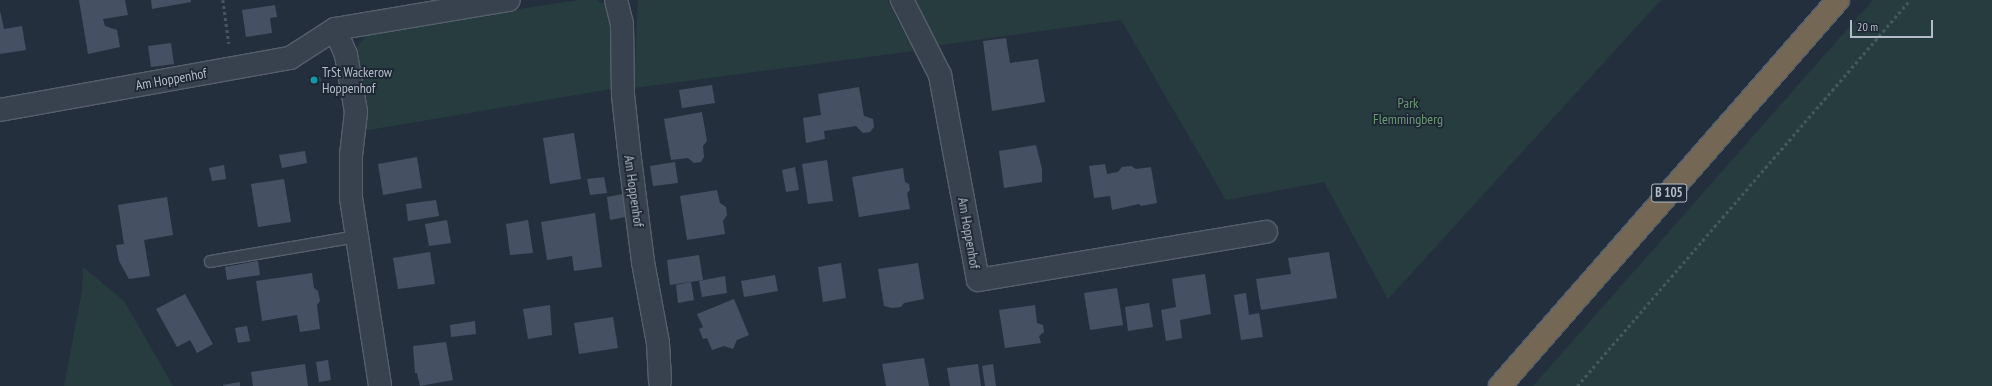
<!DOCTYPE html>
<style>
body{margin:0}
#map{position:relative;width:1992px;height:386px;overflow:hidden;background:#242f3e;font-family:"PT Sans Narrow",sans-serif}
div>[style]{position:absolute}
[style*='--x']{left:calc(var(--x)*1px);top:calc(var(--y)*1px);width:calc(var(--w)*1px);rotate:calc(var(--a)*1deg)}
.green>*{inset:0;background:#263c3f}
.building>*{inset:0;background:#455162}
.path>*{height:2.5px;margin-top:-1.25px;transform-origin:0;background:repeating-linear-gradient(90deg,#44595c 0 3px,transparent 0 6px)}
.roads{filter:drop-shadow(1px 0 #565f6c) drop-shadow(-1px 0 #565f6c) drop-shadow(0 1px #565f6c) drop-shadow(0 -1px #565f6c)}
.lane>*{height:11px;margin:-5.5px;padding:0 5.5px;transform-origin:5.5px;border-radius:5.5px;background:#38414e}
.street>*{height:22px;margin:-11px;padding:0 11px;transform-origin:11px;border-radius:11px;background:#38414e}
.highway>*{height:22px;margin:-11px;padding:0 11px;transform-origin:11px;border-radius:11px;background:#746855}
.dots>*{width:11px;height:11px;translate:-50% -50%;box-sizing:border-box;border:2px solid #1d2633;border-radius:50%}
span{translate:-50% -50%;white-space:nowrap;text-align:center;line-height:1.15;-webkit-text-stroke:3.5px #1d2633;paint-order:stroke}
.shield-label span{padding:1px 3px;background:#1d2633;border:1px solid;border-radius:3px;-webkit-text-stroke-width:0}
.shield-label{font-size:13px;color:#b4bcc9;font-weight:700}
.poi-label{font-size:14px;color:#b4bcc9}
.left{translate:0 -50%;text-align:left}
.street-label{font-size:14px;color:#b4bcc9}
.park-label{font-size:14px;color:#6b9a76}
.scale{position:absolute;left:1850px;top:20px;width:83px;height:18px;box-sizing:border-box;border:2px solid #b4bcc9;border-top:0;padding-left:5px;font-size:12px;line-height:14px;white-space:nowrap;color:#b4bcc9;-webkit-text-stroke:3px #1d2633;paint-order:stroke}
</style>
<div id="map">
<div class="green">
<i style="clip-path:polygon(579px 0,597px 0,607px 6px,614px 16px,617px 88px,363px 131px,365px 97px,357px 47px,369px 32px)"></i>
<i style="clip-path:polygon(638px 0,887px 0,914px 51px,634px 88px)"></i>
<i style="clip-path:polygon(909px 0,1661px 0,1388px 299px,1324px 182px,1226px 200px,1121px 20px,933px 46px)"></i>
<i style="clip-path:polygon(1873px 0,1992px 0,1992px 386px,1533px 386px)"></i>
<i style="clip-path:polygon(83px 267px,124px 301px,173px 386px,64px 386px,82px 291px)"></i>
</div>
<div class="building">
<i style="clip-path:polygon(79px 0,125px 0,128px 15px,103px 19px,105px 26px,117px 30px,120px 47px,88px 54px)"></i>
<i style="clip-path:polygon(151px 0,191px 0,191px 2px,152px 9px)"></i>
<i style="clip-path:polygon(275px 5px,277px 17px,270px 18px,272px 33px,246px 37px,242px 10px)"></i>
<i style="clip-path:polygon(0 11px,4px 29px,22px 26px,26px 50px,0 54px)"></i>
<i style="clip-path:polygon(1006px 38px,1010px 63px,1038px 59px,1045px 102px,992px 111px,983px 41px)"></i>
<i style="clip-path:polygon(171px 43px,174px 64px,151px 67px,148px 46px)"></i>
<i style="clip-path:polygon(320px 77px,321px 81px,309px 83px,308px 79px)"></i>
<i style="clip-path:polygon(712px 85px,715px 103px,682px 108px,679px 90px)"></i>
<i style="clip-path:polygon(859px 87px,864px 116px,873px 119px,874px 127px,870px 132px,863px 133px,856px 126px,824px 131px,825px 139px,806px 143px,803px 118px,821px 115px,818px 94px)"></i>
<i style="clip-path:polygon(702px 112px,707px 141px,703px 146px,704px 157px,701px 162px,694px 163px,688px 158px,671px 160px,664px 119px)"></i>
<i style="clip-path:polygon(574px 133px,581px 179px,550px 184px,543px 138px)"></i>
<i style="clip-path:polygon(1036px 145px,1042px 169px,1042px 182px,1004px 188px,999px 151px)"></i>
<i style="clip-path:polygon(305px 151px,307px 163px,282px 168px,279px 155px)"></i>
<i style="clip-path:polygon(417px 157px,422px 188px,383px 195px,378px 164px)"></i>
<i style="clip-path:polygon(827px 160px,833px 201px,808px 204px,802px 164px)"></i>
<i style="clip-path:polygon(675px 162px,678px 183px,653px 186px,650px 166px)"></i>
<i style="clip-path:polygon(1105px 164px,1107px 174px,1118px 172px,1122px 167px,1131px 166px,1136px 169px,1151px 167px,1157px 203px,1141px 206px,1139px 204px,1112px 210px,1110px 196px,1094px 198px,1089px 166px)"></i>
<i style="clip-path:polygon(224px 165px,226px 179px,212px 181px,209px 168px)"></i>
<i style="clip-path:polygon(795px 167px,799px 190px,786px 192px,782px 170px)"></i>
<i style="clip-path:polygon(903px 168px,905px 182px,909px 184px,910px 190px,907px 193px,910px 209px,859px 217px,852px 177px)"></i>
<i style="clip-path:polygon(604px 177px,607px 193px,590px 195px,587px 179px)"></i>
<i style="clip-path:polygon(284px 179px,291px 222px,258px 227px,251px 184px)"></i>
<i style="clip-path:polygon(717px 190px,720px 203px,726px 207px,727px 215px,723px 221px,725px 234px,687px 240px,680px 196px)"></i>
<i style="clip-path:polygon(628px 193px,631px 216px,610px 220px,607px 197px)"></i>
<i style="clip-path:polygon(167px 197px,173px 235px,144px 240px,150px 276px,129px 279px,119px 261px,116px 245px,124px 244px,118px 205px)"></i>
<i style="clip-path:polygon(436px 200px,439px 216px,408px 221px,406px 204px)"></i>
<i style="clip-path:polygon(595px 213px,602px 267px,574px 271px,572px 256px,547px 260px,541px 222px)"></i>
<i style="clip-path:polygon(447px 220px,451px 243px,429px 246px,425px 224px)"></i>
<i style="clip-path:polygon(528px 220px,533px 253px,510px 255px,506px 224px)"></i>
<i style="clip-path:polygon(430px 252px,435px 284px,398px 289px,393px 258px)"></i>
<i style="clip-path:polygon(1329px 252px,1337px 298px,1261px 310px,1256px 279px,1291px 274px,1288px 258px)"></i>
<i style="clip-path:polygon(699px 255px,703px 280px,670px 285px,667px 260px)"></i>
<i style="clip-path:polygon(258px 261px,260px 275px,227px 280px,225px 267px)"></i>
<i style="clip-path:polygon(841px 263px,846px 298px,823px 302px,818px 267px)"></i>
<i style="clip-path:polygon(918px 263px,924px 299px,904px 303px,901px 307px,892px 308px,884px 306px,878px 269px)"></i>
<i style="clip-path:polygon(312px 273px,314px 288px,318px 291px,320px 301px,317px 305px,320px 329px,300px 332px,297px 315px,262px 321px,256px 281px)"></i>
<i style="clip-path:polygon(1205px 274px,1211px 314px,1180px 320px,1182px 338px,1166px 341px,1161px 310px,1176px 307px,1172px 279px)"></i>
<i style="clip-path:polygon(775px 275px,778px 291px,744px 297px,741px 281px)"></i>
<i style="clip-path:polygon(725px 276px,727px 293px,702px 297px,699px 281px)"></i>
<i style="clip-path:polygon(691px 282px,694px 300px,678px 303px,676px 285px)"></i>
<i style="clip-path:polygon(1117px 288px,1123px 325px,1090px 330px,1084px 293px)"></i>
<i style="clip-path:polygon(1246px 293px,1249px 315px,1259px 313px,1263px 337px,1241px 340px,1234px 295px)"></i>
<i style="clip-path:polygon(185px 294px,213px 344px,197px 353px,190px 340px,177px 347px,156px 309px)"></i>
<i style="clip-path:polygon(734px 299px,749px 335px,737px 340px,733px 349px,724px 346px,712px 350px,707px 338px,703px 339px,699px 329px,703px 327px,697px 314px)"></i>
<i style="clip-path:polygon(1149px 303px,1153px 327px,1128px 331px,1125px 307px)"></i>
<i style="clip-path:polygon(550px 305px,552px 335px,528px 339px,523px 309px)"></i>
<i style="clip-path:polygon(1035px 305px,1037px 323px,1043px 325px,1044px 332px,1039px 336px,1041px 343px,1005px 348px,999px 310px)"></i>
<i style="clip-path:polygon(613px 317px,618px 348px,579px 354px,574px 323px)"></i>
<i style="clip-path:polygon(475px 321px,476px 334px,451px 337px,450px 325px)"></i>
<i style="clip-path:polygon(247px 326px,250px 341px,238px 343px,235px 328px)"></i>
<i style="clip-path:polygon(446px 342px,453px 380px,420px 386px,417px 373px,415px 373px,413px 346px)"></i>
<i style="clip-path:polygon(924px 358px,929px 386px,886px 386px,882px 364px)"></i>
<i style="clip-path:polygon(328px 360px,331px 380px,319px 382px,316px 362px)"></i>
<i style="clip-path:polygon(305px 364px,308px 386px,253px 386px,251px 372px)"></i>
<i style="clip-path:polygon(978px 364px,981px 386px,950px 386px,947px 368px)"></i>
<i style="clip-path:polygon(993px 364px,996px 386px,985px 386px,982px 366px)"></i>
<i style="clip-path:polygon(240px 382px,240px 386px,223px 386px,223px 385px)"></i>
</div>
<div class="path">
<i style="--x:223;--y:0;--w:44;--a:82.2"></i>
<i style="--x:1577;--y:386;--w:510;--a:-49.22"></i>
</div>
<div class="roads">
<div class="lane">
<i style="--x:210;--y:261;--w:149;--a:-9.7"></i>
</div>
<div class="street">
<i style="--x:616;--y:0;--w:25;--a:76"></i>
<i style="--x:622;--y:24;--w:71;--a:89.2"></i>
<i style="--x:623;--y:95;--w:64;--a:83.8"></i>
<i style="--x:630;--y:159;--w:104;--a:82.8"></i>
<i style="--x:643;--y:262;--w:82;--a:79.5"></i>
<i style="--x:658;--y:343;--w:38;--a:87"></i>
<i style="--x:902;--y:0;--w:84;--a:63.1"></i>
<i style="--x:940;--y:75;--w:208;--a:79.5"></i>
<i style="--x:978;--y:280;--w:292;--a:-9.5"></i>
<i style="--x:335;--y:29;--w:28;--a:67"></i>
<i style="--x:346;--y:55;--w:58;--a:80"></i>
<i style="--x:356;--y:112;--w:43;--a:96.6"></i>
<i style="--x:351;--y:155;--w:43;--a:90"></i>
<i style="--x:351;--y:198;--w:190;--a:81.2"></i>
<i style="--x:0;--y:110;--w:295;--a:-10.2"></i>
<i style="--x:290;--y:58;--w:54;--a:-32.8"></i>
<i style="--x:335;--y:29;--w:176;--a:-9.5"></i>
</div>
<div class="highway">
<i style="--x:1500;--y:386;--w:513;--a:-48.79"></i>
</div>
</div>
<div class="dots">
<i style="left:314px;top:80px;background:#0f9aa8"></i>
</div>
<div class="shield-label">
<span style="left:1669px;top:193px">B 105</span>
</div>
<div class="poi-label">
<span class="left" style="left:322px;top:80px">TrSt Wackerow<br>Hoppenhof</span>
</div>
<div class="street-label">
<span style="left:171px;top:79px;rotate:-10deg">Am Hoppenhof</span>
<span style="left:634px;top:191px;rotate:82deg">Am Hoppenhof</span>
<span style="left:969px;top:233px;rotate:80deg">Am Hoppenhof</span>
</div>
<div class="park-label">
<span style="left:1408px;top:111px">Park<br>Flemmingberg</span>
</div>
<div class="scale">20 m</div>
</div>
